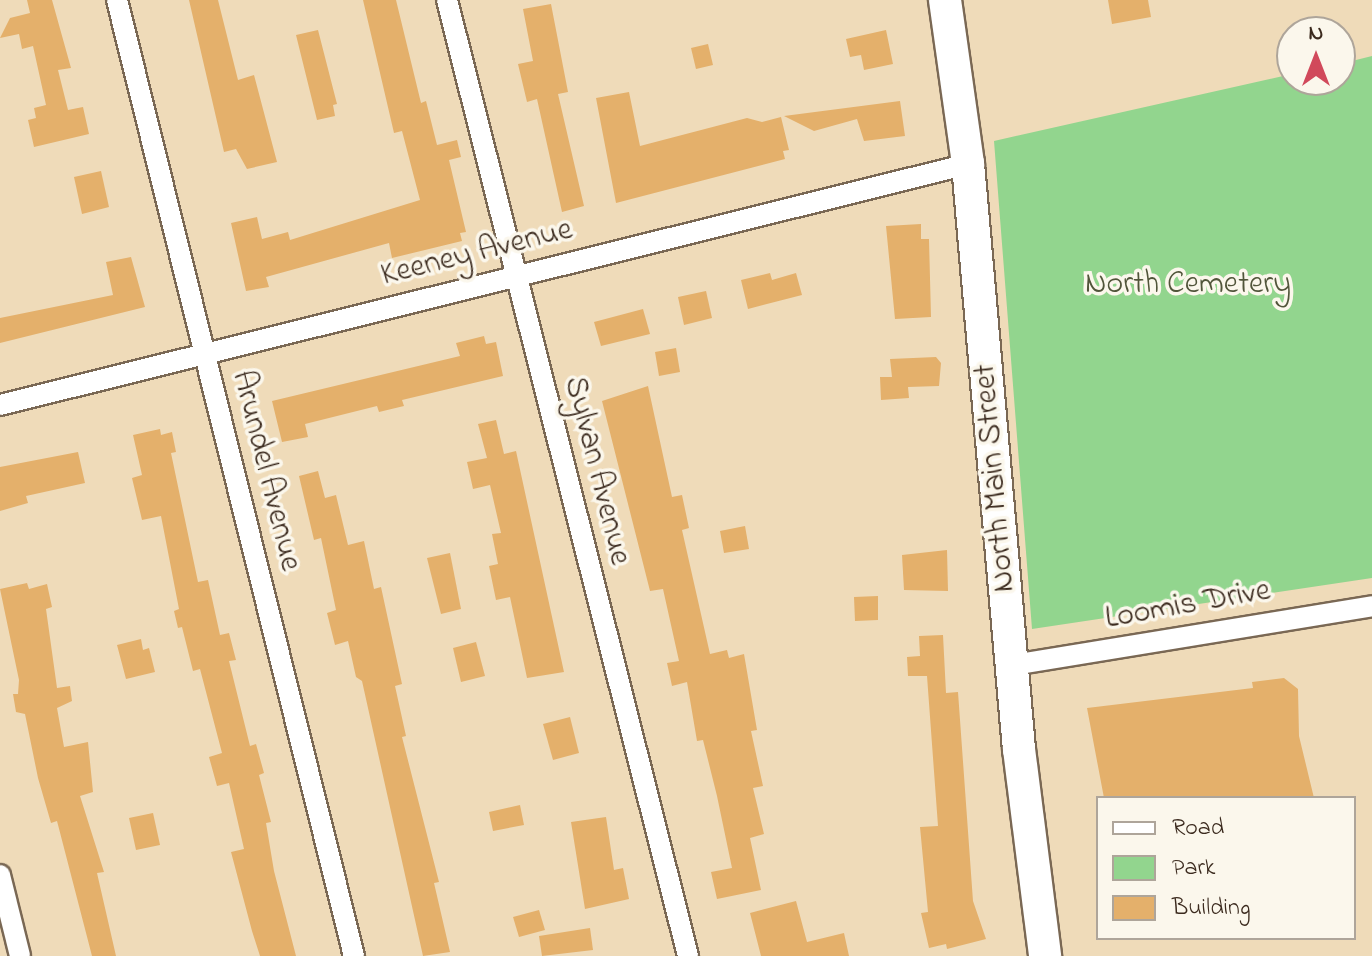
<!DOCTYPE html>
<style>
body{margin:0}
#map{position:relative;width:1372px;height:956px;overflow:hidden;background:#efdbb9;font-family:"Indie Flower",sans-serif}
div>[style]{position:absolute}
[style*='--x']{left:calc(var(--x)*1px);top:calc(var(--y)*1px);width:calc(var(--w)*1px);rotate:calc(var(--a)*1deg)}
.green>*{inset:0;background:#92d58e}
.building>*{inset:0;background:#e4b06b}
.roads{filter:drop-shadow(2px 0 #7a6854) drop-shadow(-2px 0 #7a6854) drop-shadow(0 2px #7a6854) drop-shadow(0 -2px #7a6854)}
.minor>*{height:20px;margin:-10px;padding:0 10px;transform-origin:10px;border-radius:10px;background:#fff}
.primary>*{height:32px;margin:-16px;padding:0 16px;transform-origin:16px;border-radius:16px;background:#fff}
span{translate:-50% -50%;white-space:nowrap;text-align:center;line-height:1.15;-webkit-text-stroke:7px #fbf7ec;paint-order:stroke}
.street-label{font-size:32px;color:#3b2a1e}
.park-label{font-size:32px;color:#51553a}
.legend{position:absolute;left:1096px;top:796px;width:260px;height:144px;box-sizing:border-box;background:#fbf7ec;border:2px solid #aea59a;margin:0;padding:10px 14px;list-style:none;font-size:24px;color:#3b2a1e}
.legend li{display:flex;align-items:center;gap:16px;height:40px}
.legend b{width:40px;border:2px solid #aea59a}
.north{position:absolute;left:1276px;top:16px;width:80px;height:80px;box-sizing:border-box;background:#fbf7ec;border:2px solid #aea59a;border-radius:50%;rotate:0deg;font-size:22px;font-weight:700;line-height:32px;text-align:center;color:#3b2a1e}
.north::after{content:'';display:block;margin:auto;width:28px;height:36px;background:#d1495b;clip-path:polygon(50% 0,100% 100%,50% 72%,0 100%)}
</style>
<div id="map">
<div class="green">
<i style="clip-path:polygon(1372px 56px,1372px 578px,1032px 629px,994px 141px,1292px 74px,1292px 80px,1340px 80px,1340px 64px)"></i>
</div>
<div class="building">
<i style="clip-path:polygon(27px 0,52px 0,71px 68px,58px 70px,68px 110px,83px 107px,89px 134px,34px 147px,28px 120px,36px 118px,34px 108px,46px 105px,33px 46px,22px 49px,19px 34px,0 38px,10px 18px,30px 13px)"></i>
<i style="clip-path:polygon(189px 0,218px 0,238px 80px,254px 75px,277px 162px,247px 169px,236px 149px,224px 152px)"></i>
<i style="clip-path:polygon(363px 0,396px 0,421px 103px,426px 101px,437px 145px,457px 140px,461px 157px,449px 160px,466px 232px,460px 233px,462px 241px,392px 258px,389px 243px,266px 277px,269px 287px,246px 291px,231px 223px,257px 217px,262px 239px,288px 232px,290px 240px,420px 200px,402px 131px,394px 133px)"></i>
<i style="clip-path:polygon(1108px 0,1148px 0,1151px 17px,1112px 24px)"></i>
<i style="clip-path:polygon(551px 4px,568px 92px,558px 94px,584px 206px,562px 212px,537px 99px,527px 102px,518px 64px,533px 61px,523px 9px)"></i>
<i style="clip-path:polygon(318px 30px,337px 104px,333px 105px,335px 116px,317px 120px,296px 35px)"></i>
<i style="clip-path:polygon(886px 30px,893px 64px,864px 70px,861px 55px,850px 57px,846px 39px)"></i>
<i style="clip-path:polygon(708px 44px,713px 65px,696px 69px,691px 48px)"></i>
<i style="clip-path:polygon(629px 92px,640px 146px,747px 118px,762px 122px,781px 117px,789px 150px,783px 151px,785px 159px,616px 203px,596px 98px)"></i>
<i style="clip-path:polygon(900px 101px,905px 136px,864px 141px,857px 119px,814px 131px,784px 116px)"></i>
<i style="clip-path:polygon(101px 171px,109px 207px,82px 214px,74px 177px)"></i>
<i style="clip-path:polygon(921px 224px,921px 239px,929px 239px,931px 317px,895px 319px,886px 226px)"></i>
<i style="clip-path:polygon(131px 257px,145px 307px,0 343px,0 318px,113px 295px,106px 262px)"></i>
<i style="clip-path:polygon(770px 273px,772px 280px,796px 273px,802px 295px,748px 309px,741px 280px)"></i>
<i style="clip-path:polygon(706px 291px,712px 318px,684px 325px,678px 297px)"></i>
<i style="clip-path:polygon(643px 309px,650px 334px,601px 346px,594px 322px)"></i>
<i style="clip-path:polygon(484px 336px,486px 344px,496px 342px,503px 376px,402px 400px,404px 406px,379px 412px,377px 406px,305px 424px,308px 437px,282px 442px,272px 401px,460px 356px,456px 343px)"></i>
<i style="clip-path:polygon(676px 348px,680px 372px,659px 376px,655px 352px)"></i>
<i style="clip-path:polygon(936px 357px,941px 363px,939px 386px,908px 387px,909px 398px,881px 400px,880px 377px,892px 377px,890px 359px)"></i>
<i style="clip-path:polygon(648px 386px,672px 497px,682px 495px,689px 528px,682px 530px,710px 654px,727px 650px,729px 658px,744px 654px,757px 730px,751px 731px,763px 786px,753px 788px,764px 834px,750px 838px,761px 890px,717px 899px,711px 872px,732px 868px,717px 796px,703px 740px,697px 741px,687px 682px,672px 686px,667px 663px,679px 661px,663px 589px,650px 591px,602px 401px)"></i>
<i style="clip-path:polygon(496px 420px,504px 454px,516px 451px,564px 672px,527px 678px,510px 597px,496px 600px,489px 566px,498px 564px,492px 534px,501px 533px,490px 485px,473px 489px,467px 462px,487px 458px,478px 424px)"></i>
<i style="clip-path:polygon(160px 429px,161px 435px,172px 432px,176px 452px,171px 453px,198px 582px,208px 580px,220px 635px,229px 633px,236px 660px,229px 661px,250px 746px,256px 744px,264px 773px,259px 775px,271px 822px,266px 823px,274px 871px,296px 956px,260px 956px,252px 931px,231px 852px,244px 849px,229px 783px,217px 786px,209px 757px,222px 753px,200px 669px,193px 671px,182px 627px,178px 628px,174px 611px,179px 609px,161px 516px,142px 520px,132px 478px,142px 475px,133px 435px)"></i>
<i style="clip-path:polygon(78px 452px,85px 483px,26px 496px,28px 503px,0 511px,0 467px)"></i>
<i style="clip-path:polygon(318px 471px,325px 498px,336px 495px,348px 545px,364px 541px,374px 589px,381px 587px,402px 684px,395px 686px,406px 736px,402px 737px,439px 882px,434px 883px,450px 952px,423px 956px,362px 681px,356px 677px,348px 641px,335px 645px,327px 613px,336px 610px,321px 538px,314px 540px,299px 476px)"></i>
<i style="clip-path:polygon(745px 526px,749px 549px,724px 553px,720px 531px)"></i>
<i style="clip-path:polygon(947px 550px,948px 591px,904px 590px,902px 555px)"></i>
<i style="clip-path:polygon(450px 553px,461px 609px,441px 614px,427px 558px)"></i>
<i style="clip-path:polygon(27px 583px,29px 589px,47px 584px,52px 607px,46px 609px,57px 688px,70px 686px,72px 701px,57px 708px,64px 747px,88px 742px,93px 792px,80px 796px,104px 872px,97px 873px,116px 956px,92px 956px,57px 821px,51px 823px,38px 778px,25px 714px,16px 712px,13px 694px,18px 694px,19px 680px,0 589px)"></i>
<i style="clip-path:polygon(878px 596px,878px 620px,855px 621px,854px 597px)"></i>
<i style="clip-path:polygon(943px 635px,946px 693px,958px 692px,973px 901px,986px 939px,947px 949px,946px 944px,929px 948px,921px 913px,928px 912px,920px 827px,938px 826px,927px 676px,908px 676px,907px 657px,920px 656px,919px 636px)"></i>
<i style="clip-path:polygon(141px 639px,143px 650px,149px 648px,155px 672px,126px 679px,117px 645px)"></i>
<i style="clip-path:polygon(476px 642px,485px 676px,461px 682px,453px 648px)"></i>
<i style="clip-path:polygon(1284px 678px,1298px 689px,1299px 736px,1314px 798px,1104px 798px,1087px 708px,1253px 688px,1252px 682px)"></i>
<i style="clip-path:polygon(570px 717px,579px 753px,553px 760px,543px 724px)"></i>
<i style="clip-path:polygon(520px 805px,524px 825px,493px 831px,489px 812px)"></i>
<i style="clip-path:polygon(153px 813px,160px 845px,136px 850px,129px 818px)"></i>
<i style="clip-path:polygon(606px 817px,614px 870px,623px 868px,629px 899px,585px 909px,571px 822px)"></i>
<i style="clip-path:polygon(796px 901px,807px 942px,844px 933px,849px 956px,761px 956px,750px 913px)"></i>
<i style="clip-path:polygon(539px 910px,545px 930px,519px 937px,513px 917px)"></i>
<i style="clip-path:polygon(590px 928px,593px 950px,542px 956px,539px 936px)"></i>
</div>
<div class="roads">
<div class="minor">
<i style="--x:117;--y:0;--w:985;--a:76.08"></i>
<i style="--x:447;--y:0;--w:986;--a:75.85"></i>
<i style="--x:0;--y:405;--w:998;--a:-13.98"></i>
<i style="--x:1013;--y:665;--w:364;--a:-9.3"></i>
<i style="--x:0;--y:875;--w:83;--a:76.1"></i>
</div>
<div class="primary">
<i style="--x:945;--y:0;--w:166;--a:82"></i>
<i style="--x:968;--y:164;--w:587;--a:85.02"></i>
<i style="--x:1019;--y:749;--w:209;--a:82.8"></i>
</div>
</div>
<div class="street-label">
<span style="left:477px;top:254px;rotate:-14deg">Keeney Avenue</span>
<span style="left:265px;top:471px;rotate:76deg">Arundel Avenue</span>
<span style="left:596px;top:471px;rotate:76deg">Sylvan Avenue</span>
<span style="left:996px;top:478px;rotate:-95deg">North Main Street</span>
<span style="left:1188px;top:606px;rotate:-10deg">Loomis Drive</span>
</div>
<div class="park-label">
<span style="left:1188px;top:285px">North Cemetery</span>
</div>
<ul class="legend">
<li><b style="height:10px;background:#fff"></b>Road</li>
<li><b style="height:22px;background:#92d58e"></b>Park</li>
<li><b style="height:22px;background:#e4b06b"></b>Building</li>
</ul>
<div class="north">N</div>
</div>
